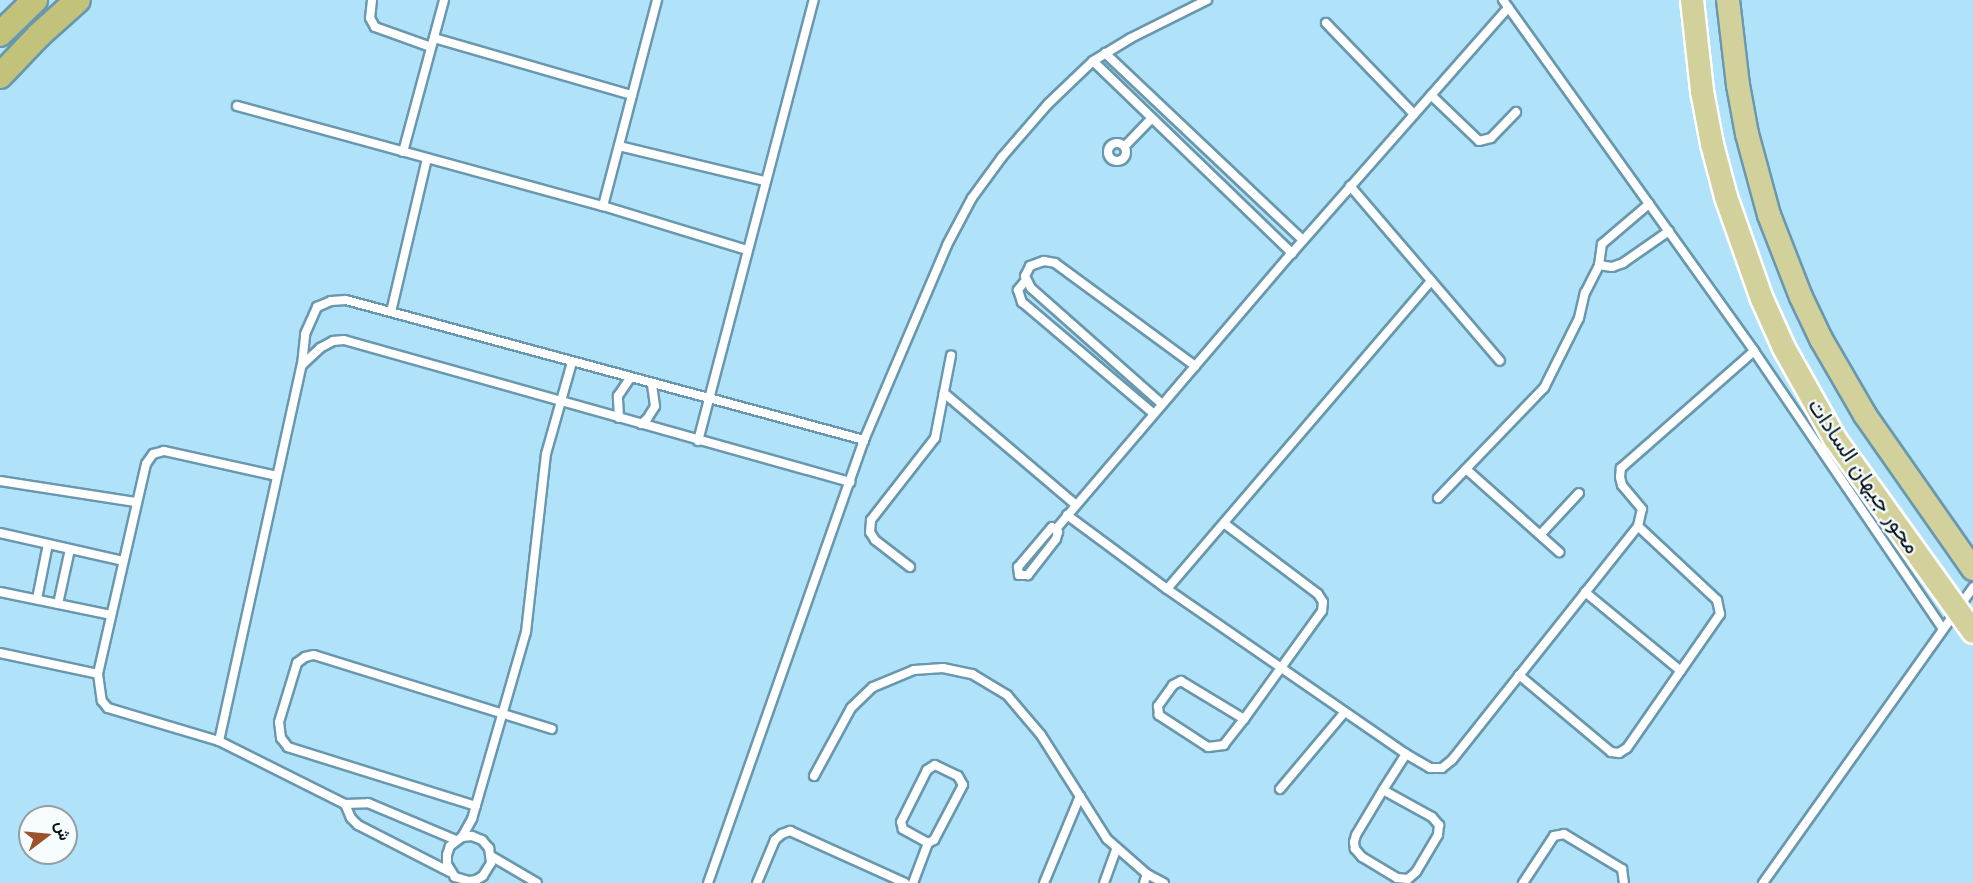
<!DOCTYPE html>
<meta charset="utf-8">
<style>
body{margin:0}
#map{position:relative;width:1973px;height:883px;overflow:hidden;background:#b0e2f9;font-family:Mulish,Vazirmatn,sans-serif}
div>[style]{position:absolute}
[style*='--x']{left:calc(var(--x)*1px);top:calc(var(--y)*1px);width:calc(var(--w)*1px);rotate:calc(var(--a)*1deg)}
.roads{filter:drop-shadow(2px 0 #6998ae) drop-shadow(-2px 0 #6998ae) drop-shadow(0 2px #6998ae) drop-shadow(0 -2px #6998ae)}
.service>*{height:8px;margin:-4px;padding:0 4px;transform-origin:4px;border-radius:4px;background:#fff}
.service>.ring{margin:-4px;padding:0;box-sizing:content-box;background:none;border:8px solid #fff;border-radius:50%}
.primary>*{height:22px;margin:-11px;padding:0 11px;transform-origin:11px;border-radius:11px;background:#d2d19b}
.trunk>*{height:24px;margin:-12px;padding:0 12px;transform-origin:12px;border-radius:12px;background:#c3c27a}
.bridges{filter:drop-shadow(2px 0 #fff) drop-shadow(-2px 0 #fff) drop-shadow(0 2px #fff) drop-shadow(0 -2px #fff)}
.primary-bridge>*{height:22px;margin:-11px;padding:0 11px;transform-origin:11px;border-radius:11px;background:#d2d19b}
span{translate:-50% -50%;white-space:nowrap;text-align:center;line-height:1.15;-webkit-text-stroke:4.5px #f6fbfd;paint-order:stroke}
.street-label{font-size:22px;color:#001017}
.north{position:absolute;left:18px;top:805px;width:60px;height:60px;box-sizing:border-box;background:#f6fbfd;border:2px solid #949da1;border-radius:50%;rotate:74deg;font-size:16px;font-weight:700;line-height:24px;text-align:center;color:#001017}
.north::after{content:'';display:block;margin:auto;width:21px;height:27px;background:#99522a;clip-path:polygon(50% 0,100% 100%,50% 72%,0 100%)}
</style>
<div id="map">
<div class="roads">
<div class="service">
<i style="--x:372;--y:0;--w:18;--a:96"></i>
<i style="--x:370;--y:18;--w:10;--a:61"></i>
<i style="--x:375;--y:27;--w:59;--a:19.7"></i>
<i style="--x:1503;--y:0;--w:432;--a:54.4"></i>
<i style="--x:1754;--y:351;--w:335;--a:55.8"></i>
<i style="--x:1326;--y:23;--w:127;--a:46"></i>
<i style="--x:434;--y:38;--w:206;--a:16.1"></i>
<i style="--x:1105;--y:53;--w:272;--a:43.4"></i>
<i style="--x:1093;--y:61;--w:277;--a:44"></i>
<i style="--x:1431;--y:95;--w:66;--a:43.8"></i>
<i style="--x:1479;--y:141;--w:12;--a:-14"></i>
<i style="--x:1491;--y:138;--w:36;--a:-46"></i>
<i style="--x:237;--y:106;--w:379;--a:15.3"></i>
<i style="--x:603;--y:206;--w:151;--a:17"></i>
<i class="ring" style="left:1108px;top:143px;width:10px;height:10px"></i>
<i style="--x:619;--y:146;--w:150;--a:13.5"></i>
<i style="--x:1125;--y:146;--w:37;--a:-46"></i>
<i style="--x:403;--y:152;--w:157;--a:-74.9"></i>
<i style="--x:1350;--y:186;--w:230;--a:49.4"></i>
<i style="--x:603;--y:206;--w:213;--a:-75.3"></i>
<i style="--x:1599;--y:265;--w:13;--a:9"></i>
<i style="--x:1612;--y:267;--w:12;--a:-20"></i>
<i style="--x:1623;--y:263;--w:56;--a:-34.8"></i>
<i style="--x:1026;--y:280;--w:13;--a:129"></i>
<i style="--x:1018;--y:290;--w:13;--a:72"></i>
<i style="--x:1022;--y:302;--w:172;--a:40.3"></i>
<i style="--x:391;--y:312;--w:157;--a:-76.8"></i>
<i style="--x:302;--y:365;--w:25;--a:-43"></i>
<i style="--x:320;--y:348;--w:15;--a:-28"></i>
<i style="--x:333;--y:341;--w:11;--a:-5"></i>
<i style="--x:344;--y:340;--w:526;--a:15.68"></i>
<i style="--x:944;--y:393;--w:172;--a:40.3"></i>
<i style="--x:1162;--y:404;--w:175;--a:-138.5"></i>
<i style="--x:1031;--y:288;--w:13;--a:-117"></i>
<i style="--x:1025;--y:276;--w:11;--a:-63"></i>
<i style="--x:1030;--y:266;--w:15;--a:-20"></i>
<i style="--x:1044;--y:261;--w:11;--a:10"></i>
<i style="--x:1055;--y:263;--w:174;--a:36.3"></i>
<i style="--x:619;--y:418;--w:22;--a:-93"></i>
<i style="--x:618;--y:396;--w:22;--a:-56"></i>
<i style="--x:641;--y:424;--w:8;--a:-40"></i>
<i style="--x:647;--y:419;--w:15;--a:-58"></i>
<i style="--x:655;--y:406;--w:22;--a:-98"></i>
<i style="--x:698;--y:441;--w:456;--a:-75.3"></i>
<i style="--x:1466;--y:469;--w:125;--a:41.7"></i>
<i style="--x:277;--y:476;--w:116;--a:-167.5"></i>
<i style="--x:164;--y:451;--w:11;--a:165"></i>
<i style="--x:153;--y:454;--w:12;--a:125"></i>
<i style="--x:146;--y:464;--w:215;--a:102.9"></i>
<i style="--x:98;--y:674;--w:27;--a:82"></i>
<i style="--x:102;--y:701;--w:9;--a:49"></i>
<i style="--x:108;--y:708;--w:116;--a:16.6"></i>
<i style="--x:219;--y:741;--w:141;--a:26.6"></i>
<i style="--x:345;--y:804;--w:23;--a:-2"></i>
<i style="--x:368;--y:803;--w:95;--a:22.8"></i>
<i style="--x:0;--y:481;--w:137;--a:8.8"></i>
<i style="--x:1438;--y:498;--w:153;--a:-46.1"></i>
<i style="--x:1544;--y:388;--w:78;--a:-63.4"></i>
<i style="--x:1579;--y:318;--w:26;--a:-77"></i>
<i style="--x:1585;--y:293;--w:31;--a:-63"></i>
<i style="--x:1599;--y:265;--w:21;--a:-82"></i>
<i style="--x:1602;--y:244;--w:62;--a:-40.4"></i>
<i style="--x:1067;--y:515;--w:124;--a:36.5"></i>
<i style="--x:1167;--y:589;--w:290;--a:34.6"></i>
<i style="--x:1406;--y:754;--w:28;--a:30"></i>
<i style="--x:1430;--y:768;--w:12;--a:0"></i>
<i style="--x:1442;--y:768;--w:13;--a:-39"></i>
<i style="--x:1452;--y:760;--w:299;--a:-51.5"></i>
<i style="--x:1638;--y:526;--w:17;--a:-77"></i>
<i style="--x:1642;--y:509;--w:31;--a:-130"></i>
<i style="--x:1622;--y:485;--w:8;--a:-104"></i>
<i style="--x:1620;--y:477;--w:9;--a:-84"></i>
<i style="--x:1621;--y:468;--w:177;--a:-41.3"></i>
<i style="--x:1225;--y:524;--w:116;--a:37"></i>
<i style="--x:1318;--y:594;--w:9;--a:58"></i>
<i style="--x:1323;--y:602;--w:9;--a:96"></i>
<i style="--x:1322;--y:611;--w:133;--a:125.8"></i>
<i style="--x:1052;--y:527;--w:8;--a:40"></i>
<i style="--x:1058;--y:532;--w:7;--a:106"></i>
<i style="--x:1056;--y:539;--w:46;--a:127.9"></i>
<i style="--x:1028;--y:575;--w:9;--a:180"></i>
<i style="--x:1019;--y:575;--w:8;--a:-97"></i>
<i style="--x:1018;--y:567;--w:52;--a:-49.6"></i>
<i style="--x:1056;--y:529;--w:363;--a:-49.5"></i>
<i style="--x:1292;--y:253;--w:327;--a:-48.6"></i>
<i style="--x:0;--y:533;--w:126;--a:12.8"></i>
<i style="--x:1540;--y:535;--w:57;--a:-47.1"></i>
<i style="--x:910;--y:567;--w:44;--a:-142.4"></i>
<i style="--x:875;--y:540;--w:9;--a:-122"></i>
<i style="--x:870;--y:532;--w:12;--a:-85"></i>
<i style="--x:871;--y:520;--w:104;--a:-52"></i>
<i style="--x:935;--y:438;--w:84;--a:-79"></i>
<i style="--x:1167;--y:589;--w:406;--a:-49.4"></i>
<i style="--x:0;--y:592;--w:113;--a:11.7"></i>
<i style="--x:1585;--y:592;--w:124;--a:39.5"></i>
<i style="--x:37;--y:599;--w:56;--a:-78.7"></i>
<i style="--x:58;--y:604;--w:56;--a:-77.7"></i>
<i style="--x:0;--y:653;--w:100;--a:12.1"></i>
<i style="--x:1519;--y:675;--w:120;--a:39.9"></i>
<i style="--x:1611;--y:752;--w:8;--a:7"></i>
<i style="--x:1619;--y:753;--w:9;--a:-32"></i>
<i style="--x:1627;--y:748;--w:163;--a:-55.2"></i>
<i style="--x:1720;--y:614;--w:14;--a:-102"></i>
<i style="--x:1717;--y:600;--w:108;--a:-136.9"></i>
<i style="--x:1181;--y:681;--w:74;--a:31.1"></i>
<i style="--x:1244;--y:719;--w:33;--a:128"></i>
<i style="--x:1224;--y:745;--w:16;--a:173"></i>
<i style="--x:1208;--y:747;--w:59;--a:-146.9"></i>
<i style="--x:1159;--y:715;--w:9;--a:-96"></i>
<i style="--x:1158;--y:706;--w:26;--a:-54"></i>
<i style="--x:1173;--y:685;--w:9;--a:-27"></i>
<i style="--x:219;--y:741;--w:385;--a:-77.6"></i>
<i style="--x:302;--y:365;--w:31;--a:-84"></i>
<i style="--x:305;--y:334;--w:30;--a:-66"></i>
<i style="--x:317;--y:307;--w:15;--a:-23"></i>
<i style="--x:331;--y:301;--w:15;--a:-4"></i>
<i style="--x:346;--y:300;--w:537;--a:15.12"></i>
<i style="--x:935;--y:765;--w:25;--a:26"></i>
<i style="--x:958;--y:776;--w:10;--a:61"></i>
<i style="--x:963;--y:785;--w:62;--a:117.8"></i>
<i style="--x:934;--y:840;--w:7;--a:153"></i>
<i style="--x:928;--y:843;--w:29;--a:-151"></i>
<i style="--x:903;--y:829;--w:7;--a:-106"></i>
<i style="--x:901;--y:822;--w:58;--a:-63.4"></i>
<i style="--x:927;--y:770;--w:9;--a:-32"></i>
<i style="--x:814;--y:776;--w:77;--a:-61.4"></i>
<i style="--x:851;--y:708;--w:30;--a:-44"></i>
<i style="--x:873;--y:687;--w:44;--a:-22.5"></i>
<i style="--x:914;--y:670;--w:29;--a:-4"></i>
<i style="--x:943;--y:668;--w:30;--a:12"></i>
<i style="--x:972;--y:674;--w:41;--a:31"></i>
<i style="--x:1007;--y:695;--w:52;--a:49.6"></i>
<i style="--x:1041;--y:735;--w:123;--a:57.6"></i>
<i style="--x:1107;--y:839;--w:53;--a:41.2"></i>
<i style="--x:1147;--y:874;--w:19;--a:28"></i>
<i style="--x:1280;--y:789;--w:99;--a:-49.9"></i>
<i style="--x:1383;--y:790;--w:56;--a:28.9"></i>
<i style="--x:1432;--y:817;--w:11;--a:49"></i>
<i style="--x:1439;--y:825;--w:10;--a:96"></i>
<i style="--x:1438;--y:835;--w:43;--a:120.7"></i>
<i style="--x:1416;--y:872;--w:11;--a:139"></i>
<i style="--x:1408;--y:879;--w:11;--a:-175"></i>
<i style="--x:1397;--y:878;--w:41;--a:-149"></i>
<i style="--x:1362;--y:857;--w:11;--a:-131"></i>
<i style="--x:1355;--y:849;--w:7;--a:-98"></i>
<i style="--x:1354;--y:842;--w:7;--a:-74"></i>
<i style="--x:1356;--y:835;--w:52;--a:-59"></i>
<i style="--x:1383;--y:790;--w:43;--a:-57.4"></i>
<i style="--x:345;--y:804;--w:15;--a:67"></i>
<i style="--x:351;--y:818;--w:10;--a:45"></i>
<i style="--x:358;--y:825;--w:103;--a:27.1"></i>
<i style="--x:476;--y:806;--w:197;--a:-162.6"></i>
<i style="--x:288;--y:747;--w:11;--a:-128"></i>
<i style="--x:281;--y:738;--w:16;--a:-97"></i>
<i style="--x:279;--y:722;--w:62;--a:-73"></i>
<i style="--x:297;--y:663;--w:10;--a:-37"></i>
<i style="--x:305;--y:657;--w:9;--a:-13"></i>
<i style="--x:314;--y:655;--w:249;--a:17.3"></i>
<i style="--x:462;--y:837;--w:10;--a:-6"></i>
<i style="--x:472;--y:836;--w:11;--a:22"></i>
<i style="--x:482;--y:840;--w:11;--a:49"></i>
<i style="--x:489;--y:848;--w:15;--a:82"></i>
<i style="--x:491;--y:863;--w:15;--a:122"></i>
<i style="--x:483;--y:876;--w:8;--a:150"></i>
<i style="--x:476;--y:880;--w:7;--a:172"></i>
<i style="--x:469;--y:881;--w:15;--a:-164"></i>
<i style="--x:455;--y:877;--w:15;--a:-122"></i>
<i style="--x:447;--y:864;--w:9;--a:-90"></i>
<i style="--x:447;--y:855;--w:9;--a:-72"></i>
<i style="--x:450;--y:846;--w:15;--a:-37"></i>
<i style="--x:462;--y:837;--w:21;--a:-61"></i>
<i style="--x:472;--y:819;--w:195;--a:-73.9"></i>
<i style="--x:526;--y:632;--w:179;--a:-83.6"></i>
<i style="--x:546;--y:454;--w:96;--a:-74.2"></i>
<i style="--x:491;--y:856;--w:53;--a:30.4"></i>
<i style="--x:708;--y:883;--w:470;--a:-70.6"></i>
<i style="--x:864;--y:440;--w:212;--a:-66.9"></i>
<i style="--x:947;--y:245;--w:53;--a:-62"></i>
<i style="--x:972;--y:198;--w:51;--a:-53.8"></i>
<i style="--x:1002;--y:157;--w:70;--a:-49"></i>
<i style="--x:1048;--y:104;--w:62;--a:-43.7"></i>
<i style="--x:1093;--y:61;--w:44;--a:-31.2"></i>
<i style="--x:1131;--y:38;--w:85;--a:-26.6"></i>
<i style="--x:757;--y:883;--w:47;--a:-67.3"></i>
<i style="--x:775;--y:840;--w:9;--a:-41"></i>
<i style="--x:782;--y:834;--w:9;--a:-21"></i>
<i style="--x:790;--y:831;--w:126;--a:24.3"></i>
<i style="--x:913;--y:883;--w:43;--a:-69.4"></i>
<i style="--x:1044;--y:883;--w:94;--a:-67.5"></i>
<i style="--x:1104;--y:883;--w:37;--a:-70"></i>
<i style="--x:1144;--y:883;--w:9;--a:-72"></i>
<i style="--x:1523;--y:883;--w:56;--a:-56.6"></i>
<i style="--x:1554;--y:836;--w:10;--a:-11"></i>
<i style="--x:1564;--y:834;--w:68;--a:31.1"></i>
<i style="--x:1622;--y:869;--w:14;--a:82"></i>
<i style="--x:1763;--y:883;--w:363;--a:-54.6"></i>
</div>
<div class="primary">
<i style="--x:1728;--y:0;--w:86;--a:83.3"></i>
<i style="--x:1738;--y:85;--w:50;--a:79.6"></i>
<i style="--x:1747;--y:134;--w:84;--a:74.8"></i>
<i style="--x:1769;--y:215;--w:88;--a:68.7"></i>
<i style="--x:1801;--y:297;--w:47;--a:64.5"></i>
<i style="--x:1821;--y:339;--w:88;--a:59.9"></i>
<i style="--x:1865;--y:415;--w:188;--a:55"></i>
</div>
<div class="trunk">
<i style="--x:0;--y:34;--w:49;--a:-44.2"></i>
<i style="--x:0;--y:76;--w:57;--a:-46.4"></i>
<i style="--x:39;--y:35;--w:52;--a:-41.9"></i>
</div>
</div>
<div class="bridges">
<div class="primary-bridge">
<i style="--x:1692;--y:0;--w:92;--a:83.7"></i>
<i style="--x:1702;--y:91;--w:54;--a:79.3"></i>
<i style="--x:1712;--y:144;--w:55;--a:75.2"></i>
<i style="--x:1726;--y:197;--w:108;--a:70.6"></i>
<i style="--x:1762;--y:299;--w:54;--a:65.8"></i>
<i style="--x:1784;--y:348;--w:104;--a:60.7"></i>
<i style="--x:1835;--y:439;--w:237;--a:54.4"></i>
</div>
</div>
<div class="street-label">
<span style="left:1864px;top:476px;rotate:56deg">محور جيهان السادات</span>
</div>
<div class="north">ش</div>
</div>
